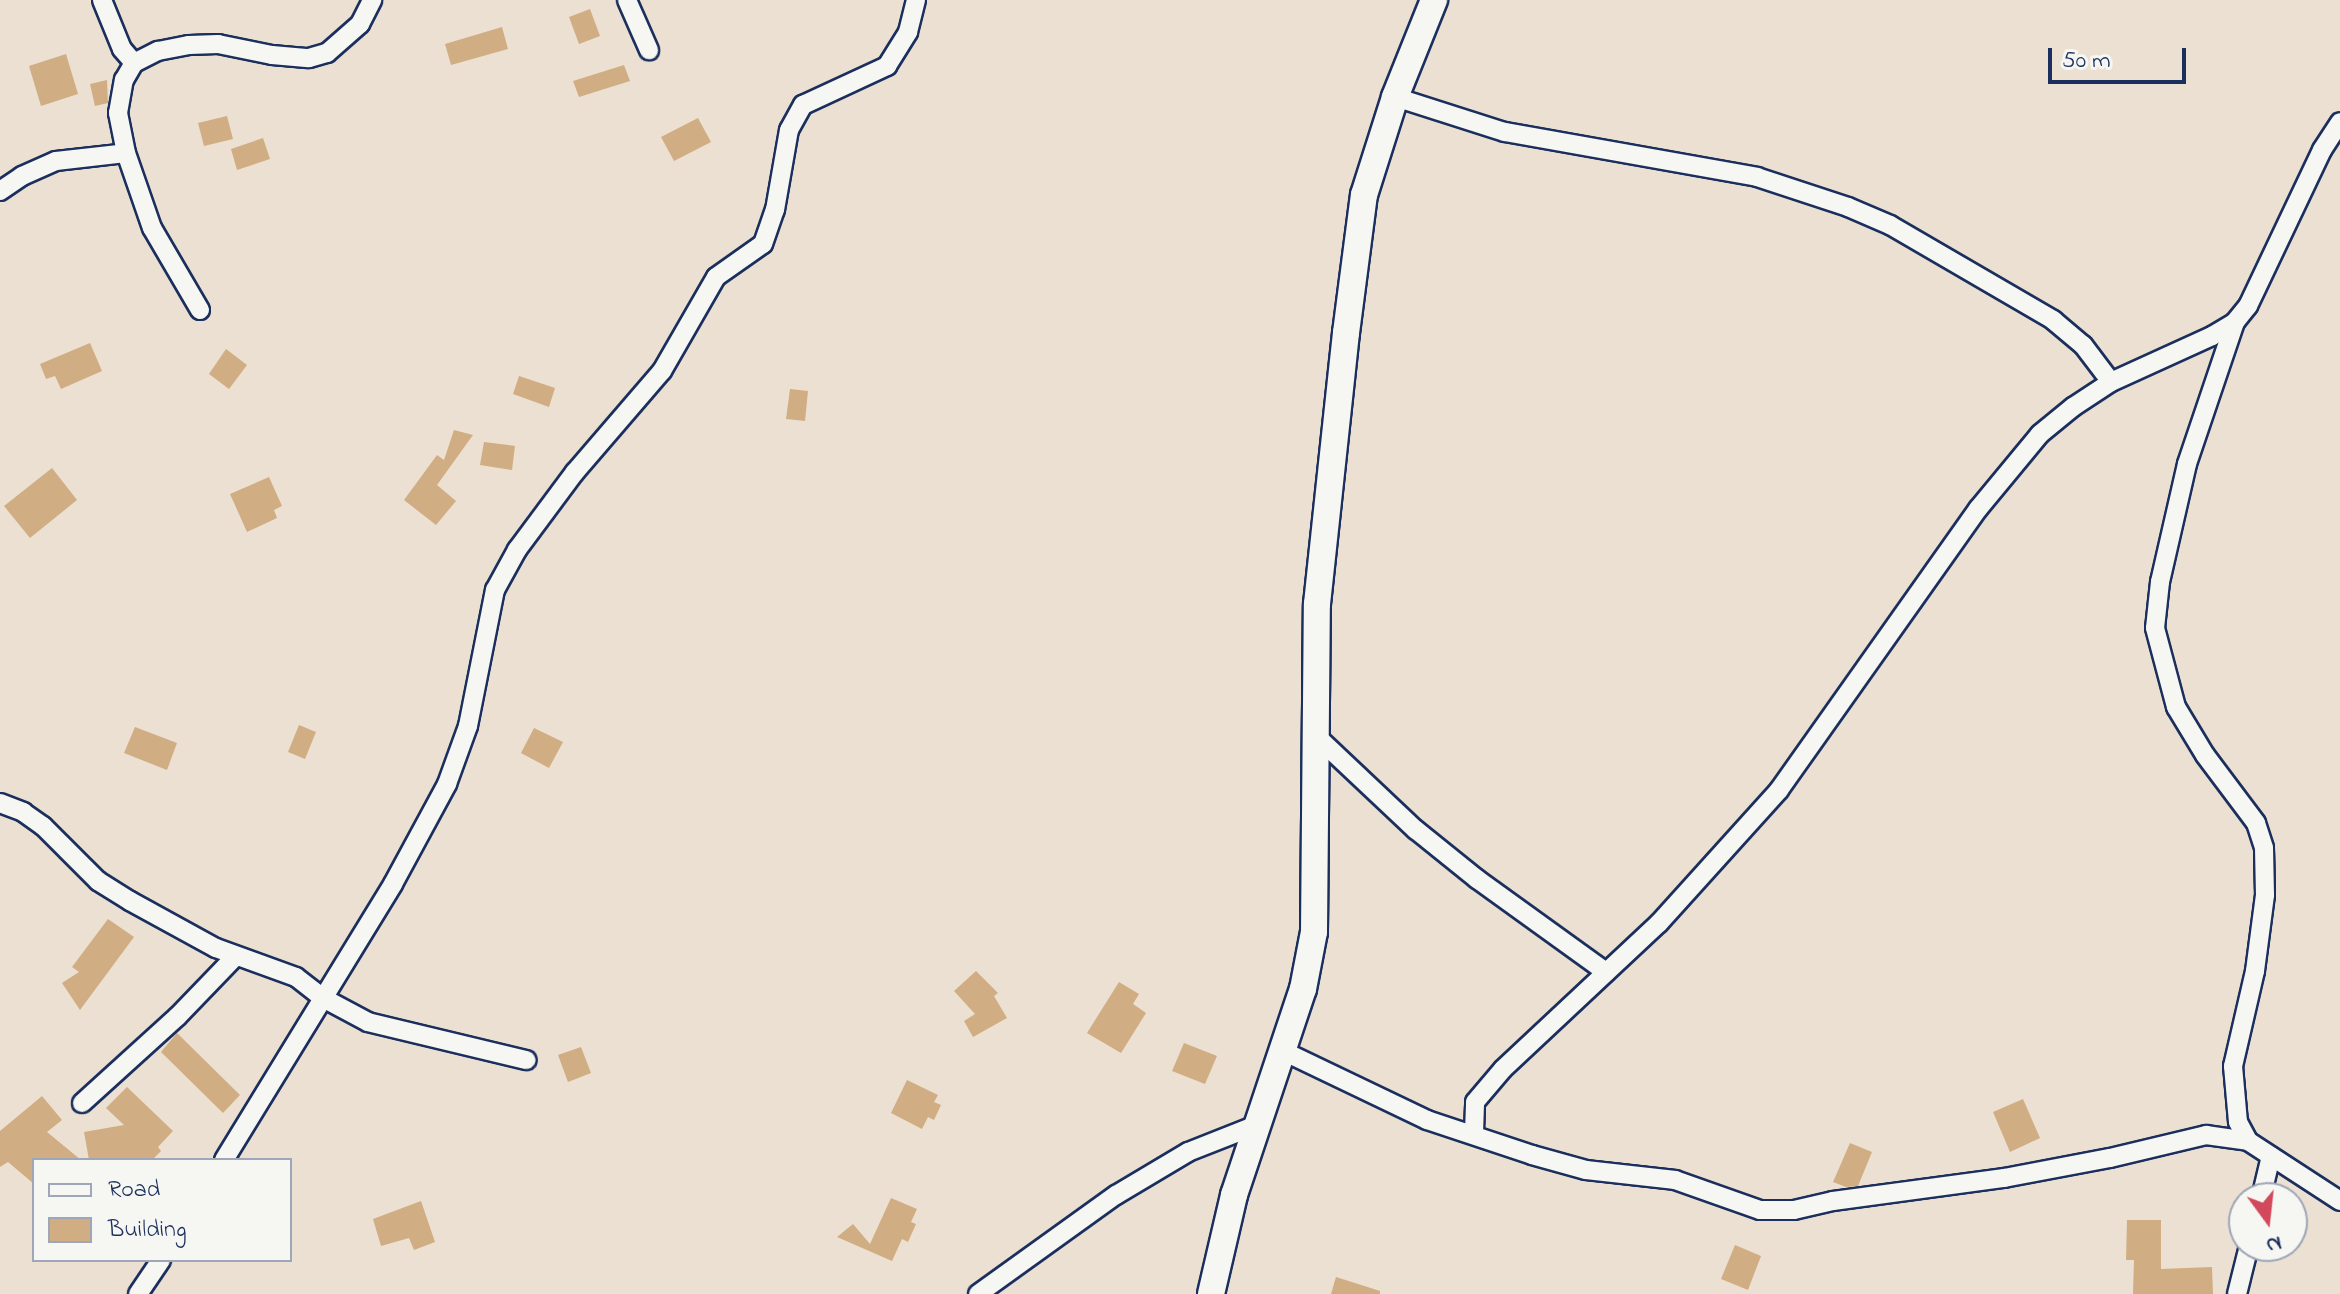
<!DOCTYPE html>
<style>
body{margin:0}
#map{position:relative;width:2340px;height:1294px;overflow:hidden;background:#ebe0d1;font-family:"Indie Flower",sans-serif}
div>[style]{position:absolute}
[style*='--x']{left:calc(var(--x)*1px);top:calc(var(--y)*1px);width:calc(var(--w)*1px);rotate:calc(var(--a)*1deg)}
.building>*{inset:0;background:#d1ad83}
.roads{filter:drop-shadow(2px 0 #1b2f5e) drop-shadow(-2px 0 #1b2f5e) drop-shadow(0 2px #1b2f5e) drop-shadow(0 -2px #1b2f5e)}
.minor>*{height:18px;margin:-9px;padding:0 9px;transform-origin:9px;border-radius:9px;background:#f6f6f2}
.secondary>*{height:26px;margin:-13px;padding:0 13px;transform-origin:13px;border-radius:13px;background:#f6f6f2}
span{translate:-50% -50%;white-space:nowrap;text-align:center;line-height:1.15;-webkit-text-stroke:6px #f6f6f2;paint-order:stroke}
.legend{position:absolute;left:32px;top:1158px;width:260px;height:104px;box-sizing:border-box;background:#f6f6f2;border:2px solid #9ea6b7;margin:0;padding:10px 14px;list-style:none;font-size:24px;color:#1b2f5e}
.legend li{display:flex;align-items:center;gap:16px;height:40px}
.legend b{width:40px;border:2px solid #9ea6b7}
.north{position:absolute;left:2228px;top:1182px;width:80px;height:80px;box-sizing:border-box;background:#f6f6f2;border:2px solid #9ea6b7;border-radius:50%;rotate:165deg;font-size:22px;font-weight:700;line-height:32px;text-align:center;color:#1b2f5e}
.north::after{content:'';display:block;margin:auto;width:28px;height:36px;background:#d1495b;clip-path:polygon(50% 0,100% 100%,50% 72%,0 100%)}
.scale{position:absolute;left:2048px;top:48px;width:138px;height:36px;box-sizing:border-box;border:4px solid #1b2f5e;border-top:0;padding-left:10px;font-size:24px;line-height:28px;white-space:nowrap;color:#1b2f5e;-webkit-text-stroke:6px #f6f6f2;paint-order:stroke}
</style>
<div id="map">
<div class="building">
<i style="clip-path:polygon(590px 9px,600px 36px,579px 44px,569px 17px)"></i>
<i style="clip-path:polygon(502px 27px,508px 49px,451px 65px,445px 44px)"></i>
<i style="clip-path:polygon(66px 54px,78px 94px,41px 106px,29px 66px)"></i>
<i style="clip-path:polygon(624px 65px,630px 81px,579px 97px,573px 81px)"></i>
<i style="clip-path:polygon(107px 80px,108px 103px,95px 106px,90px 84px)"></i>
<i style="clip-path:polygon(227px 116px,233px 139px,204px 146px,198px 123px)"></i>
<i style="clip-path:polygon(698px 118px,711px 142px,674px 161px,661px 137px)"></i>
<i style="clip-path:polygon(263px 138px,270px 159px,237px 170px,231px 149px)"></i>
<i style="clip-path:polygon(90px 343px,102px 371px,61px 389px,55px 376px,46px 379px,40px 364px)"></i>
<i style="clip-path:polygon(226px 349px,247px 365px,229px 389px,209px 374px)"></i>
<i style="clip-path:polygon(519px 376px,555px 388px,549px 407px,513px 394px)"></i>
<i style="clip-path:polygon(790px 389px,808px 391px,805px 421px,786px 419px)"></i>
<i style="clip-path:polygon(454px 430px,473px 435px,437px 485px,456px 501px,436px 525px,404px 500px,437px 455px,444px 460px)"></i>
<i style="clip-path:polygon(484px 442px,515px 446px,512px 470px,480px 465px)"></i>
<i style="clip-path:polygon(52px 468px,77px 500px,30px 538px,4px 506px)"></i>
<i style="clip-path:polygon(269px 477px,282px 506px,274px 510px,277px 518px,247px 532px,230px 494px)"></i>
<i style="clip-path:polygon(299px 725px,316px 732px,305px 759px,288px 752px)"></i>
<i style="clip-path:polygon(135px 727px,177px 743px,167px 770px,124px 753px)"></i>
<i style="clip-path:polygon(534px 728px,563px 742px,549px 768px,521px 753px)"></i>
<i style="clip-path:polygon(108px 919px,134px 937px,80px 1010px,62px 983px,79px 972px,72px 967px)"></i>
<i style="clip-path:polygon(976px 971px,998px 993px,994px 996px,1007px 1018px,973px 1037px,964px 1021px,975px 1014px,954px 991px)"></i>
<i style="clip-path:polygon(1119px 982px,1139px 994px,1133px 1004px,1146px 1013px,1121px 1053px,1087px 1033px)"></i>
<i style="clip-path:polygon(177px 1033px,240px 1095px,223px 1113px,161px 1052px)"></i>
<i style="clip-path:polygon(1184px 1043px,1217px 1056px,1205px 1084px,1172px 1071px)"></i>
<i style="clip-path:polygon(581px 1047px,591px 1073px,568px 1082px,558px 1055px)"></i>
<i style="clip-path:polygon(907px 1080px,938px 1095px,934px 1102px,941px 1105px,934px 1120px,928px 1117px,922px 1129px,891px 1113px)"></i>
<i style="clip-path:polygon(127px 1087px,173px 1131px,158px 1147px,161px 1151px,152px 1160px,89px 1160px,84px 1132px,124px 1125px,106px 1108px)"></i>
<i style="clip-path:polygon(42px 1096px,62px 1120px,47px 1132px,81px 1160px,34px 1160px,34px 1184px,8px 1162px,0 1167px,0 1131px)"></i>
<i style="clip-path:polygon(2023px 1099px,2040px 1138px,2010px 1152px,1993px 1112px)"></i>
<i style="clip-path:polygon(1850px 1143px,1872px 1152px,1858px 1186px,1846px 1187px,1833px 1182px)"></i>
<i style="clip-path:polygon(891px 1198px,917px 1209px,911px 1222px,916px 1224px,908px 1242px,902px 1239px,892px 1261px,837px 1237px,853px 1224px,870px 1244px)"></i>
<i style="clip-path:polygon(421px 1201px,435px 1242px,414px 1250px,409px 1238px,381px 1246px,373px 1219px)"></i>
<i style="clip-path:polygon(2127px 1220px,2161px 1220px,2161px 1269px,2212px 1267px,2213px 1294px,2133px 1294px,2134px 1260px,2126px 1260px)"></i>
<i style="clip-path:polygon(1735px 1245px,1761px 1256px,1748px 1290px,1721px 1279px)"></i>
<i style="clip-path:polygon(1336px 1277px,1380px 1291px,1380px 1294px,1331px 1294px)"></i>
</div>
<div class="roads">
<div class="minor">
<i style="--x:102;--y:0;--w:53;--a:67.8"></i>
<i style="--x:122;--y:49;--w:18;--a:49"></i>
<i style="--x:627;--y:0;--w:55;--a:66.3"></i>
<i style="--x:1395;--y:97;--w:115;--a:17.7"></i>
<i style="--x:1505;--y:132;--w:256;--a:10.1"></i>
<i style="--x:1757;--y:177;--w:96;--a:18.2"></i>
<i style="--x:1848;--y:207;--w:46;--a:23.2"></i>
<i style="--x:1890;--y:225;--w:189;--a:30.2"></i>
<i style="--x:2053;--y:320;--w:39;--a:40"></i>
<i style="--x:2083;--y:345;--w:46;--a:52.9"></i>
<i style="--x:0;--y:191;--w:27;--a:-34"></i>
<i style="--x:22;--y:176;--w:37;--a:-24"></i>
<i style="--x:56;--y:161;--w:70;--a:-6.5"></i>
<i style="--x:200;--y:310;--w:95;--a:-120.3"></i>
<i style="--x:152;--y:228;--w:79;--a:-109.1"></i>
<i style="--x:126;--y:153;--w:41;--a:-101.3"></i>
<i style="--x:118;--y:113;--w:34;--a:-80"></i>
<i style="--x:124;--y:80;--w:20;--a:-60"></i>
<i style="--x:134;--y:63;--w:27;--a:-27"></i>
<i style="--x:158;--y:51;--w:32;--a:-11"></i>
<i style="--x:189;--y:45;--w:29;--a:-2"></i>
<i style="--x:218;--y:44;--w:55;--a:11.5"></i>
<i style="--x:272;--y:55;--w:37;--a:5"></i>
<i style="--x:309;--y:58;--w:19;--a:-16"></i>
<i style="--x:327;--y:53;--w:44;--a:-41.3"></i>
<i style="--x:360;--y:24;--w:27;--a:-63"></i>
<i style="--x:2235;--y:322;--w:150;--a:108.7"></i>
<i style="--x:2187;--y:464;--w:121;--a:102.9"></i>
<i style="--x:2160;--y:582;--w:46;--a:96.2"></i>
<i style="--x:2155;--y:628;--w:82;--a:75.1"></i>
<i style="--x:2176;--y:707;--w:56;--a:58.9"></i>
<i style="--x:2205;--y:755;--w:85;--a:53.1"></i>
<i style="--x:2256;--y:823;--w:26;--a:72"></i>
<i style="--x:2264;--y:848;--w:47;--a:88.8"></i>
<i style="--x:2265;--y:895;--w:77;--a:97.5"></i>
<i style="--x:2255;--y:971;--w:98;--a:103"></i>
<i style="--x:2233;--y:1066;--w:56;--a:84.9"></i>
<i style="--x:2238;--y:1122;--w:21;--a:62"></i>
<i style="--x:1314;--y:734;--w:140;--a:43.3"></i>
<i style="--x:1416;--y:830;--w:78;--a:38.8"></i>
<i style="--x:1477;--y:879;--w:159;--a:35.8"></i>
<i style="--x:0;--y:803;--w:25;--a:21"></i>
<i style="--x:23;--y:812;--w:24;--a:35"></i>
<i style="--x:43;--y:826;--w:78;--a:45"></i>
<i style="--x:98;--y:881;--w:38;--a:32"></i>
<i style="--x:130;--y:901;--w:98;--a:28.7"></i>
<i style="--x:216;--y:948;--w:85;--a:19.9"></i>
<i style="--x:296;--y:977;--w:34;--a:38"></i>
<i style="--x:323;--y:998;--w:51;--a:28.1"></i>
<i style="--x:368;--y:1022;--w:163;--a:13.5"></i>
<i style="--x:1281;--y:1050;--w:162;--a:25.6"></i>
<i style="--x:1427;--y:1120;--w:111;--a:18.4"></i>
<i style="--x:1532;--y:1155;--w:56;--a:15.5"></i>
<i style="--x:1586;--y:1170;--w:90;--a:6.4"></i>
<i style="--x:1675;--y:1180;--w:90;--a:19.4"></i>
<i style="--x:1760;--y:1210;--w:34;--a:0"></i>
<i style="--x:1794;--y:1210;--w:40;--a:-13"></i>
<i style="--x:1833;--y:1201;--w:173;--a:-7.7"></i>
<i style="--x:2004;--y:1178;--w:108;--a:-10.7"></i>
<i style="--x:2110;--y:1158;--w:99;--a:-13.5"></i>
<i style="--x:2206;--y:1135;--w:42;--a:8.1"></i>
<i style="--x:2248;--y:1141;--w:110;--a:33.1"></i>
<i style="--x:82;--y:1103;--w:128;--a:-42.2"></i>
<i style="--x:177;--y:1017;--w:85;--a:-46"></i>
<i style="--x:1474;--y:1133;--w:31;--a:-88"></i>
<i style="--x:1475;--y:1102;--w:43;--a:-49.7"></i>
<i style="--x:1503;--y:1069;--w:214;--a:-43.1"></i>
<i style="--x:1659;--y:923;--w:179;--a:-47.9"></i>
<i style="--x:1779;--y:790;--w:344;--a:-54.7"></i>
<i style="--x:1978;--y:509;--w:97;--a:-50.4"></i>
<i style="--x:2040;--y:434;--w:43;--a:-39.3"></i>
<i style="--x:2073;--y:407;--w:45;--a:-33.3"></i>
<i style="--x:2111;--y:382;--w:111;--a:-24.5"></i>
<i style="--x:2212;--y:336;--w:27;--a:-31"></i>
<i style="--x:2235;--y:322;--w:21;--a:-51"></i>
<i style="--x:2248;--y:306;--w:173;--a:-64.6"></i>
<i style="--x:2322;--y:150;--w:33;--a:-57"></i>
<i style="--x:224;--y:1160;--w:324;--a:-58.5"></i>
<i style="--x:393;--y:884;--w:114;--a:-61.6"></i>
<i style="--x:447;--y:784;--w:62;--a:-70.1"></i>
<i style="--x:468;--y:726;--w:139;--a:-78.8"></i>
<i style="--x:495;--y:590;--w:46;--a:-61.2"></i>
<i style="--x:517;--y:550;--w:97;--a:-53.4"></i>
<i style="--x:575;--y:472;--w:133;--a:-49.3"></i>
<i style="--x:662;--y:371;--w:108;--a:-60.1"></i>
<i style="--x:716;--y:277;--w:57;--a:-35.1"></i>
<i style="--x:763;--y:244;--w:36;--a:-71"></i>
<i style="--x:775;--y:210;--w:81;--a:-80.1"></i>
<i style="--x:789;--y:130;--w:29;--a:-61"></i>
<i style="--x:803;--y:105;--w:93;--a:-24.9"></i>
<i style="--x:887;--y:66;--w:40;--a:-58"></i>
<i style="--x:908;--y:32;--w:33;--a:-76"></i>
<i style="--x:2261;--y:1198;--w:43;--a:-76.6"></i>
<i style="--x:138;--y:1294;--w:41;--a:-55.9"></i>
<i style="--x:978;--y:1294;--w:170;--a:-35.7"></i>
<i style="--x:1116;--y:1195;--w:84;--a:-30.8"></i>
<i style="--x:1188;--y:1152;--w:76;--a:-21.5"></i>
<i style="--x:2237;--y:1294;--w:49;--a:-76"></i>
</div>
<div class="secondary">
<i style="--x:1211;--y:1294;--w:102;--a:-76.9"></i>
<i style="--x:1234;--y:1195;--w:217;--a:-71.5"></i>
<i style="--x:1303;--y:989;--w:58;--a:-79.1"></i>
<i style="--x:1314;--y:932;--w:328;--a:-89.5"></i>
<i style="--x:1317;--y:604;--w:273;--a:-83.9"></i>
<i style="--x:1346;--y:333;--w:139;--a:-82.6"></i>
<i style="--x:1364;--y:195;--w:103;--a:-72.4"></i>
<i style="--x:1395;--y:97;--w:105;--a:-68.1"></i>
</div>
</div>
<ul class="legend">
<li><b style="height:10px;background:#f6f6f2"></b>Road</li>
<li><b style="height:22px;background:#d1ad83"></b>Building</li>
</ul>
<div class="north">N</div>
<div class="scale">50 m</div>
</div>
